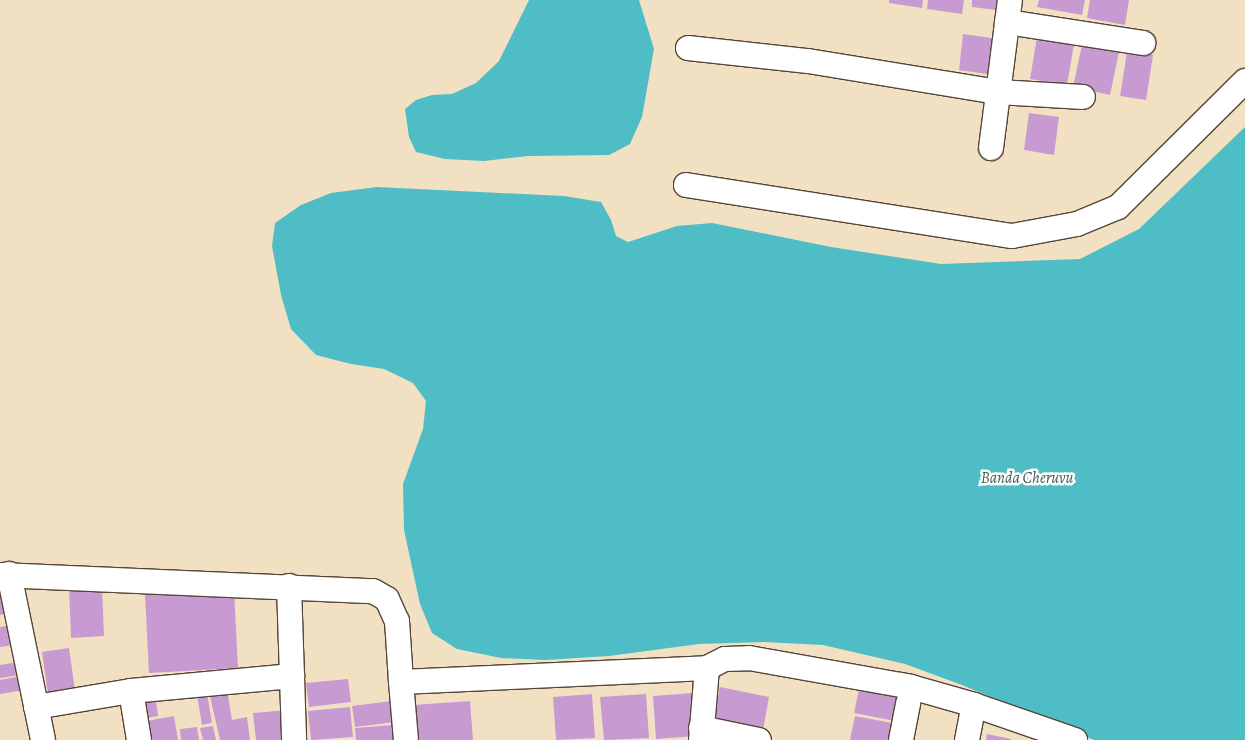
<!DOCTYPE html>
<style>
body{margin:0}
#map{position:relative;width:1245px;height:740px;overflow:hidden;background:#f2e0c2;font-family:Alegreya,serif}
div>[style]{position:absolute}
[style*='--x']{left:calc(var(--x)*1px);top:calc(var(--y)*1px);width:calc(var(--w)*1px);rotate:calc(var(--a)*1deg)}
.water>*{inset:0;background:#4fbdc5}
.building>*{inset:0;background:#c79ad1}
.roads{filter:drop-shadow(1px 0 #564537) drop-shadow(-1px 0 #564537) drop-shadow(0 1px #564537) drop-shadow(0 -1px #564537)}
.street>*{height:24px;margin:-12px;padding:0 12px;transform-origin:12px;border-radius:12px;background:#fff}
span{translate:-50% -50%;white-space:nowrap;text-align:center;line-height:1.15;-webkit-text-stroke:5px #fff;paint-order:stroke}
.water-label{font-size:16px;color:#425d58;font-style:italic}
</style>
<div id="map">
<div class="water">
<i style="clip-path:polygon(529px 0,639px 0,654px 49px,642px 117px,630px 144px,609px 155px,528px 156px,484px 161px,445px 159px,416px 152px,409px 137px,405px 109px,416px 100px,432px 95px,452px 94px,476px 83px,499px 61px)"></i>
<i style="clip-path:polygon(1245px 127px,1245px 740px,1094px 740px,962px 685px,905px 664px,823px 645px,764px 642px,699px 644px,609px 656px,545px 660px,501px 658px,457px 649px,432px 633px,420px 604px,404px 530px,403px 484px,423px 429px,426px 401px,413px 383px,384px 369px,351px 364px,316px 355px,291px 329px,281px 295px,272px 246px,275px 223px,301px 205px,331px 193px,377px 187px,564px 196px,601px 202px,611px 220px,616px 236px,628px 242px,677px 226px,712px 223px,831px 247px,941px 264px,1080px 259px,1139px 229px)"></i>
</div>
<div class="building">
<i style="clip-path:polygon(889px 0,923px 0,922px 8px,889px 3px)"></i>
<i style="clip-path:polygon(928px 0,964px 0,962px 14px,927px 9px)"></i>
<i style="clip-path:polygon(972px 0,1005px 0,1004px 11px,972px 7px)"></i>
<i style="clip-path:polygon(1039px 0,1085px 0,1082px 15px,1037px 7px)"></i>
<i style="clip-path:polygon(1090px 0,1129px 0,1125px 25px,1087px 18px)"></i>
<i style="clip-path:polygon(963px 34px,999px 39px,994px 75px,959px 70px)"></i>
<i style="clip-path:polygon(1037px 37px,1074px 44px,1067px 85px,1030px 79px)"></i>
<i style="clip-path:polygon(1082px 45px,1119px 52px,1110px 95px,1073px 87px)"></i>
<i style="clip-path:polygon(1127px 52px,1153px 55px,1146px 100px,1120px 96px)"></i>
<i style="clip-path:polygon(1029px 113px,1059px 117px,1054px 155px,1024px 150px)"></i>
<i style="clip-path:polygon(0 584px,10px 613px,0 615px)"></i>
<i style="clip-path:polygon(102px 587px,104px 636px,71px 638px,69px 588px)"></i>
<i style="clip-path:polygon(234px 590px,238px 668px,149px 673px,145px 595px)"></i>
<i style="clip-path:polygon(12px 625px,15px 645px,0 647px,0 627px)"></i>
<i style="clip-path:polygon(69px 648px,75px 690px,48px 694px,42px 652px)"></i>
<i style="clip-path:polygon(18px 662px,20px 675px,0 678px,0 665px)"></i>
<i style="clip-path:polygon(21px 676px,24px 690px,0 694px,0 680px)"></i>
<i style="clip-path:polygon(348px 679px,351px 702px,309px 707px,306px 683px)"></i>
<i style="clip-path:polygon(860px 684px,900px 692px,895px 721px,854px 713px)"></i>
<i style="clip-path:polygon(720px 687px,769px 697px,763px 730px,713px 721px)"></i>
<i style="clip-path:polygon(227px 689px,232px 720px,247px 717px,250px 740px,220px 740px,209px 692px)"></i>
<i style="clip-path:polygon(207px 693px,212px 723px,202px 725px,197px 695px)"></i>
<i style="clip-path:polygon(693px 693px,696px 736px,656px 739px,653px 696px)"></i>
<i style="clip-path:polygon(155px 694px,158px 716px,140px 719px,137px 697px)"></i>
<i style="clip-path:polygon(592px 694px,595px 738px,556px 740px,553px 697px)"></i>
<i style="clip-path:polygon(646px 694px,649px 738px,604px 740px,600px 697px)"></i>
<i style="clip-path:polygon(392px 701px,395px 722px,355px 727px,352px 706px)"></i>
<i style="clip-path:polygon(470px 701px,473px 740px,416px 740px,413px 705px)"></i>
<i style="clip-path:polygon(350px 707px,353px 737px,311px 740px,308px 711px)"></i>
<i style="clip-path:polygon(287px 710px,290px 740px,256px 740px,253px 713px)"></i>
<i style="clip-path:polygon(174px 716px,178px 740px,144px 740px,141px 722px)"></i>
<i style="clip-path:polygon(855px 716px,892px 723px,889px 740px,850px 740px)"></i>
<i style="clip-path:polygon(394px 725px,396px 740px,356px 740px,355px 728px)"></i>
<i style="clip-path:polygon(213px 726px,216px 740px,203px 740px,200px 728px)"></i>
<i style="clip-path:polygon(197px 727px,199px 740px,181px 740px,180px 729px)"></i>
<i style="clip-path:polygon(987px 734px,1011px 739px,1011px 740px,986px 740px)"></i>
</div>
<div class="roads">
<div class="street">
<i style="--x:1007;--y:22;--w:138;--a:8.8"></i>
<i style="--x:688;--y:48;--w:121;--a:6.2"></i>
<i style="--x:808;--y:61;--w:193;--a:9.3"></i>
<i style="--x:998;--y:92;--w:85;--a:3.4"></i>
<i style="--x:991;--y:148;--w:149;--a:-82.7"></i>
<i style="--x:686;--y:185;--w:330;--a:8.9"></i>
<i style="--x:1012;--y:236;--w:66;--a:-10.5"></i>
<i style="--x:1077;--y:224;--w:44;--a:-22.5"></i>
<i style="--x:1118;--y:207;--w:179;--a:-44.8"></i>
<i style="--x:9;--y:574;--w:169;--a:78.4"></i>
<i style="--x:0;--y:575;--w:373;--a:2.5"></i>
<i style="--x:373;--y:591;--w:16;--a:30"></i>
<i style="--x:387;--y:599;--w:24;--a:66"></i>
<i style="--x:397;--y:621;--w:61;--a:86.2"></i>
<i style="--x:401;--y:682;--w:306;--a:-2.6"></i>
<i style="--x:707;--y:668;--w:20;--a:-27"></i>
<i style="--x:725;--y:659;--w:24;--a:-2"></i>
<i style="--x:749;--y:658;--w:165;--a:10.1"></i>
<i style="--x:911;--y:687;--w:66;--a:15.9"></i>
<i style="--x:974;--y:705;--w:107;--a:19.1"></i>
<i style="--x:289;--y:586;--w:154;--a:88.1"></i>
<i style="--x:401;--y:682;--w:58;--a:85.1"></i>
<i style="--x:131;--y:691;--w:50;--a:80.7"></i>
<i style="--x:36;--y:707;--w:96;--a:-9.6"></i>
<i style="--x:131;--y:691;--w:162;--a:-5.3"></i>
<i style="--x:701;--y:728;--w:59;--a:11.7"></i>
<i style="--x:701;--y:740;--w:72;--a:-85.2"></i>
<i style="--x:901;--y:740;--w:38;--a:-79"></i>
<i style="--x:967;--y:740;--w:36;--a:-79"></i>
</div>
</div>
<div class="water-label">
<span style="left:1027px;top:478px">Banda Cheruvu</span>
</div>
</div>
